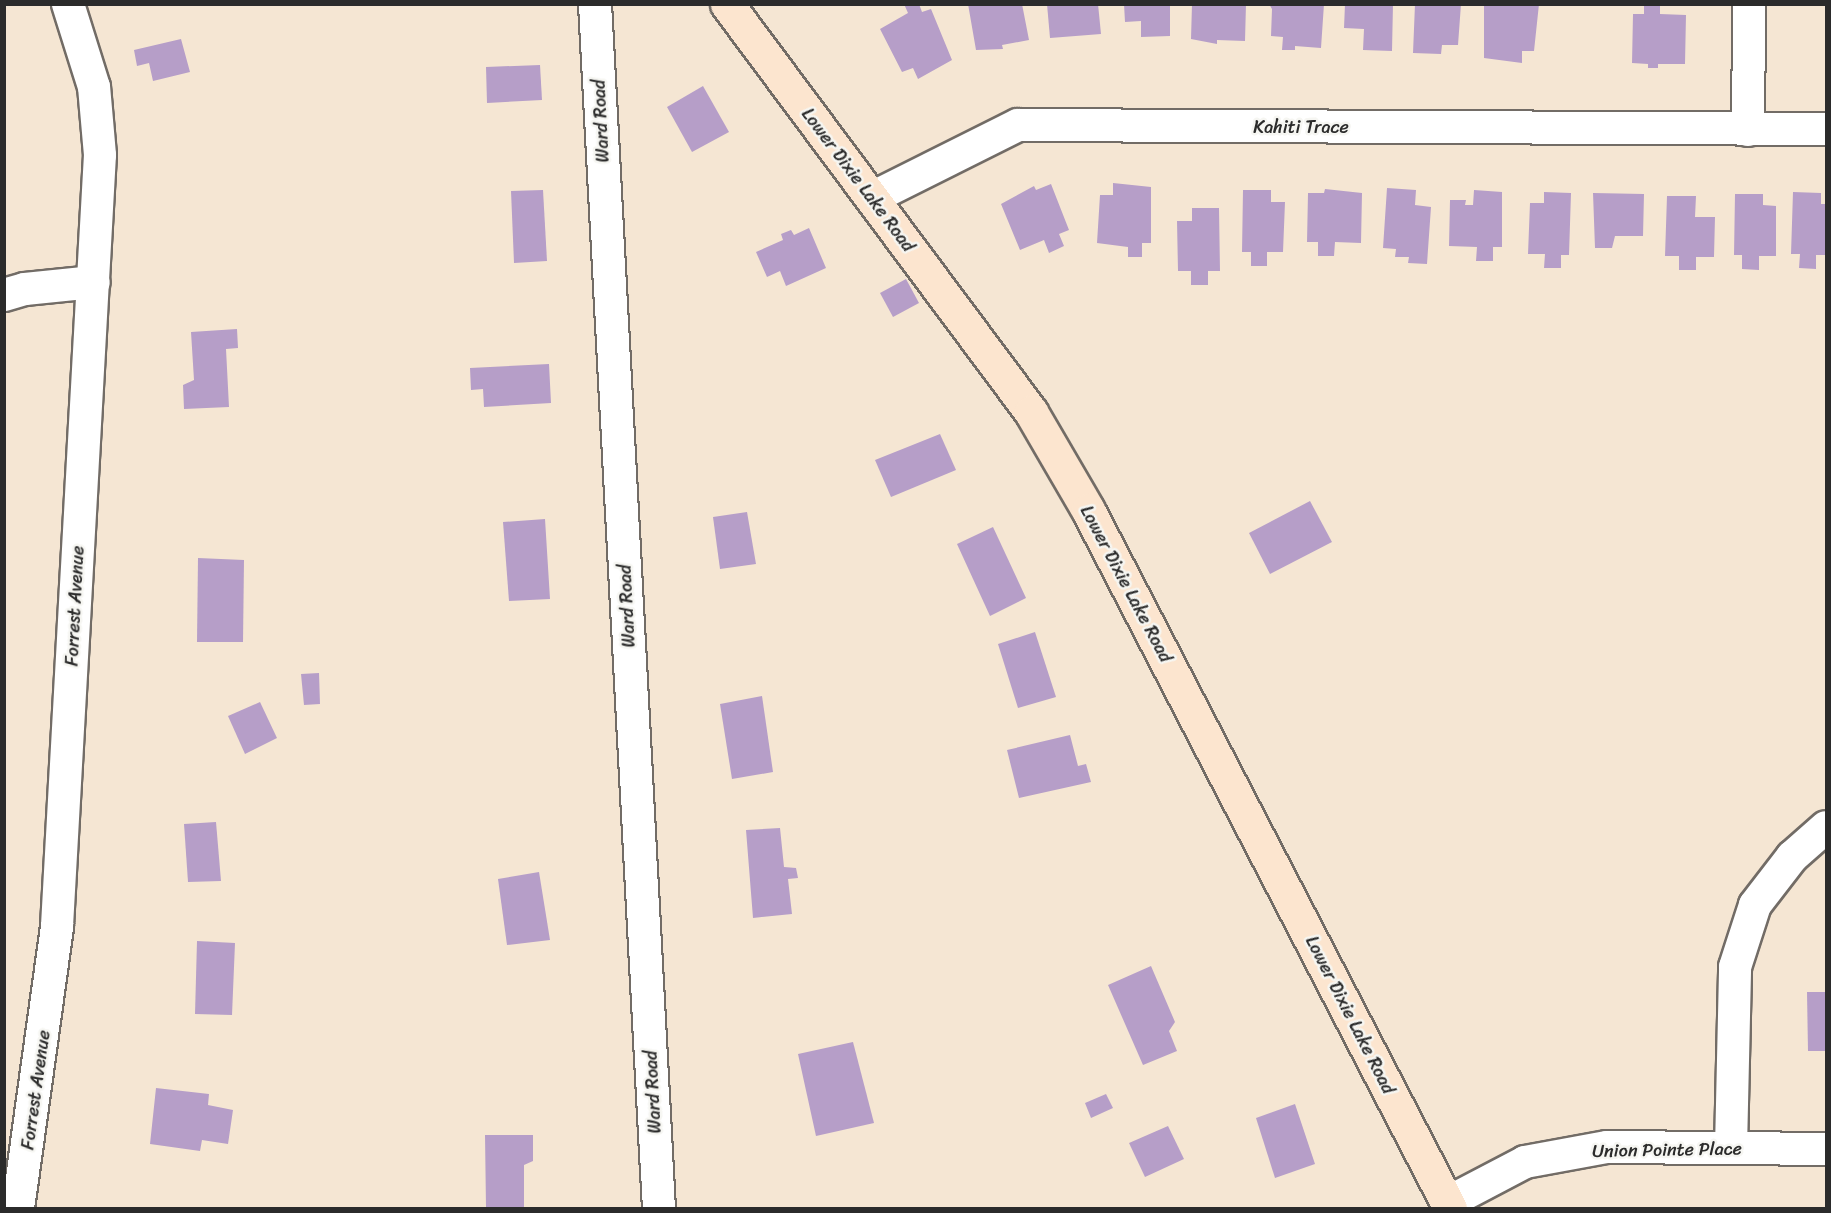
<!DOCTYPE html>
<style>
body{margin:0}
#map{position:relative;width:1831px;height:1213px;overflow:hidden;background:#f5e6d3;font-family:Sriracha,sans-serif}
div>[style]{position:absolute}
[style*='--x']{left:calc(var(--x)*1px);top:calc(var(--y)*1px);width:calc(var(--w)*1px);rotate:calc(var(--a)*1deg)}
.building>*{inset:0;background:#b69ec8}
.roads{filter:drop-shadow(2px 0 #726c66) drop-shadow(-2px 0 #726c66) drop-shadow(0 2px #726c66) drop-shadow(0 -2px #726c66)}
.street>*{height:32px;margin:-16px;padding:0 16px;transform-origin:16px;border-radius:16px;background:#fff}
.secondary>*{height:33px;margin:-16.5px;padding:0 16.5px;transform-origin:16.5px;border-radius:16.5px;background:#fce5cf}
span{translate:-50% -50%;white-space:nowrap;text-align:center;line-height:1.15;-webkit-text-stroke:5px #f6f6f2;paint-order:stroke}
.street-label{font-size:18px;color:#2b2b2b}
.frame{position:absolute;inset:0;border:6px solid #2b2b2b;pointer-events:none}
</style>
<div id="map">
<div class="building">
<i style="clip-path:polygon(904px 4px,919px 4px,922px 12px,931px 9px,952px 60px,918px 79px,913px 68px,902px 72px,880px 29px,908px 13px)"></i>
<i style="clip-path:polygon(968px 4px,1022px 4px,1029px 40px,1002px 45px,1003px 49px,976px 50px)"></i>
<i style="clip-path:polygon(1047px 4px,1098px 4px,1101px 34px,1050px 38px)"></i>
<i style="clip-path:polygon(1124px 4px,1170px 4px,1170px 36px,1141px 37px,1141px 21px,1125px 22px)"></i>
<i style="clip-path:polygon(1192px 4px,1246px 4px,1245px 41px,1217px 40px,1217px 44px,1191px 39px)"></i>
<i style="clip-path:polygon(1269px 4px,1324px 4px,1321px 48px,1295px 46px,1295px 50px,1282px 50px,1283px 37px,1271px 36px,1272px 9px)"></i>
<i style="clip-path:polygon(1345px 4px,1393px 4px,1392px 51px,1363px 50px,1364px 29px,1344px 28px)"></i>
<i style="clip-path:polygon(1415px 4px,1461px 4px,1458px 45px,1442px 45px,1441px 54px,1413px 53px)"></i>
<i style="clip-path:polygon(1484px 4px,1539px 4px,1534px 51px,1522px 51px,1522px 63px,1484px 58px)"></i>
<i style="clip-path:polygon(1644px 4px,1660px 4px,1660px 14px,1686px 15px,1685px 64px,1658px 64px,1658px 68px,1648px 68px,1648px 64px,1632px 63px,1633px 14px,1644px 14px)"></i>
<i style="clip-path:polygon(181px 39px,190px 72px,153px 81px,149px 63px,137px 66px,134px 50px)"></i>
<i style="clip-path:polygon(540px 65px,542px 100px,487px 103px,486px 67px)"></i>
<i style="clip-path:polygon(703px 86px,729px 132px,692px 152px,667px 107px)"></i>
<i style="clip-path:polygon(1113px 183px,1151px 187px,1151px 243px,1142px 243px,1142px 257px,1128px 257px,1128px 247px,1097px 243px,1100px 195px,1113px 195px)"></i>
<i style="clip-path:polygon(1051px 184px,1069px 230px,1059px 234px,1064px 246px,1049px 253px,1044px 240px,1020px 250px,1001px 204px,1034px 186px,1036px 190px)"></i>
<i style="clip-path:polygon(1387px 188px,1416px 190px,1415px 205px,1431px 207px,1427px 264px,1408px 263px,1409px 257px,1395px 257px,1396px 249px,1383px 248px)"></i>
<i style="clip-path:polygon(1325px 189px,1362px 193px,1361px 243px,1335px 242px,1334px 256px,1318px 256px,1318px 242px,1307px 242px,1308px 193px,1324px 193px)"></i>
<i style="clip-path:polygon(543px 190px,547px 261px,514px 263px,511px 191px)"></i>
<i style="clip-path:polygon(1243px 190px,1271px 190px,1271px 202px,1285px 202px,1283px 252px,1267px 252px,1267px 266px,1251px 266px,1251px 252px,1242px 252px)"></i>
<i style="clip-path:polygon(1474px 190px,1502px 192px,1502px 247px,1493px 247px,1493px 261px,1476px 261px,1477px 247px,1449px 246px,1450px 200px,1466px 200px,1465px 205px,1473px 205px)"></i>
<i style="clip-path:polygon(1544px 192px,1571px 193px,1569px 255px,1561px 255px,1561px 268px,1544px 268px,1545px 254px,1528px 254px,1530px 203px,1544px 203px)"></i>
<i style="clip-path:polygon(1793px 192px,1821px 193px,1821px 204px,1826px 204px,1826px 255px,1816px 255px,1816px 269px,1799px 268px,1800px 254px,1791px 254px)"></i>
<i style="clip-path:polygon(1593px 193px,1644px 194px,1643px 236px,1615px 236px,1612px 248px,1595px 248px)"></i>
<i style="clip-path:polygon(1735px 194px,1763px 194px,1763px 205px,1776px 206px,1776px 256px,1759px 256px,1759px 270px,1742px 269px,1742px 255px,1734px 255px)"></i>
<i style="clip-path:polygon(1667px 196px,1696px 196px,1695px 217px,1715px 217px,1714px 257px,1696px 257px,1696px 270px,1679px 270px,1679px 256px,1665px 256px)"></i>
<i style="clip-path:polygon(1192px 208px,1219px 208px,1220px 271px,1208px 271px,1208px 285px,1191px 285px,1191px 271px,1178px 271px,1177px 221px,1192px 221px)"></i>
<i style="clip-path:polygon(809px 228px,826px 268px,786px 286px,780px 271px,767px 277px,756px 252px,783px 240px,781px 234px,791px 230px,794px 235px)"></i>
<i style="clip-path:polygon(906px 279px,919px 303px,893px 317px,880px 293px)"></i>
<i style="clip-path:polygon(237px 329px,238px 348px,226px 349px,229px 407px,184px 409px,183px 385px,194px 380px,191px 332px)"></i>
<i style="clip-path:polygon(549px 364px,551px 403px,484px 407px,483px 389px,471px 390px,470px 368px)"></i>
<i style="clip-path:polygon(940px 434px,956px 470px,891px 497px,875px 460px)"></i>
<i style="clip-path:polygon(1310px 501px,1332px 542px,1270px 574px,1249px 533px)"></i>
<i style="clip-path:polygon(747px 512px,756px 564px,720px 569px,713px 517px)"></i>
<i style="clip-path:polygon(545px 519px,550px 599px,509px 601px,503px 522px)"></i>
<i style="clip-path:polygon(993px 527px,1026px 598px,990px 616px,957px 544px)"></i>
<i style="clip-path:polygon(198px 558px,244px 560px,243px 642px,197px 642px)"></i>
<i style="clip-path:polygon(1035px 632px,1056px 697px,1018px 708px,998px 644px)"></i>
<i style="clip-path:polygon(319px 673px,320px 704px,304px 705px,301px 674px)"></i>
<i style="clip-path:polygon(762px 696px,773px 772px,732px 779px,720px 704px)"></i>
<i style="clip-path:polygon(260px 702px,277px 738px,245px 754px,228px 716px)"></i>
<i style="clip-path:polygon(1070px 735px,1078px 766px,1086px 764px,1091px 782px,1019px 798px,1007px 750px)"></i>
<i style="clip-path:polygon(216px 822px,221px 881px,188px 882px,184px 824px)"></i>
<i style="clip-path:polygon(780px 828px,784px 867px,796px 868px,798px 878px,788px 879px,792px 914px,753px 918px,746px 830px)"></i>
<i style="clip-path:polygon(539px 872px,550px 940px,507px 945px,498px 879px)"></i>
<i style="clip-path:polygon(197px 941px,235px 943px,232px 1015px,195px 1014px)"></i>
<i style="clip-path:polygon(1151px 966px,1175px 1022px,1169px 1031px,1177px 1051px,1143px 1065px,1108px 985px)"></i>
<i style="clip-path:polygon(1807px 992px,1826px 992px,1826px 1051px,1808px 1051px)"></i>
<i style="clip-path:polygon(853px 1042px,874px 1123px,816px 1136px,798px 1054px)"></i>
<i style="clip-path:polygon(156px 1088px,209px 1094px,208px 1105px,233px 1110px,228px 1144px,202px 1140px,200px 1151px,150px 1144px)"></i>
<i style="clip-path:polygon(1106px 1094px,1113px 1108px,1091px 1118px,1085px 1103px)"></i>
<i style="clip-path:polygon(1295px 1104px,1315px 1164px,1275px 1178px,1256px 1118px)"></i>
<i style="clip-path:polygon(1168px 1126px,1184px 1159px,1145px 1177px,1129px 1143px)"></i>
<i style="clip-path:polygon(485px 1135px,533px 1135px,533px 1161px,524px 1165px,524px 1208px,486px 1208px)"></i>
</div>
<div class="roads">
<div class="street">
<i style="--x:595;--y:4;--w:1206;--a:86.96"></i>
<i style="--x:1748;--y:130;--w:126;--a:-89.5"></i>
<i style="--x:872;--y:198;--w:163;--a:-26.6"></i>
<i style="--x:1018;--y:125;--w:808;--a:0.28"></i>
<i style="--x:4;--y:295;--w:22;--a:-16"></i>
<i style="--x:25;--y:289;--w:69;--a:-5.8"></i>
<i style="--x:1731;--y:1148;--w:181;--a:-88.7"></i>
<i style="--x:1735;--y:967;--w:65;--a:-72.1"></i>
<i style="--x:1755;--y:905;--w:61;--a:-52.4"></i>
<i style="--x:1792;--y:857;--w:45;--a:-41.4"></i>
<i style="--x:1447;--y:1203;--w:88;--a:-27.7"></i>
<i style="--x:1525;--y:1162;--w:83;--a:-10.4"></i>
<i style="--x:1607;--y:1147;--w:219;--a:0.5"></i>
<i style="--x:18;--y:1208;--w:285;--a:-82.1"></i>
<i style="--x:57;--y:926;--w:772;--a:-86.81"></i>
<i style="--x:100;--y:155;--w:68;--a:-95"></i>
<i style="--x:94;--y:87;--w:87;--a:-107.4"></i>
</div>
<div class="secondary">
<i style="--x:727;--y:4;--w:509;--a:53.31"></i>
<i style="--x:1031;--y:412;--w:113;--a:59.8"></i>
<i style="--x:1088;--y:510;--w:786;--a:62.59"></i>
</div>
</div>
<div class="street-label">
<span style="left:601px;top:121px;rotate:-93deg">Ward Road</span>
<span style="left:1301px;top:127px">Kahiti Trace</span>
<span style="left:858px;top:180px;rotate:53deg">Lower Dixie Lake Road</span>
<span style="left:1126px;top:584px;rotate:62deg">Lower Dixie Lake Road</span>
<span style="left:75px;top:606px;rotate:-87deg">Forrest Avenue</span>
<span style="left:627px;top:606px;rotate:-93deg">Ward Road</span>
<span style="left:1350px;top:1015px;rotate:63deg">Lower Dixie Lake Road</span>
<span style="left:36px;top:1090px;rotate:-82deg">Forrest Avenue</span>
<span style="left:653px;top:1092px;rotate:-93deg">Ward Road</span>
<span style="left:1667px;top:1150px;rotate:-1deg">Union Pointe Place</span>
</div>
<div class="frame"></div>
</div>
